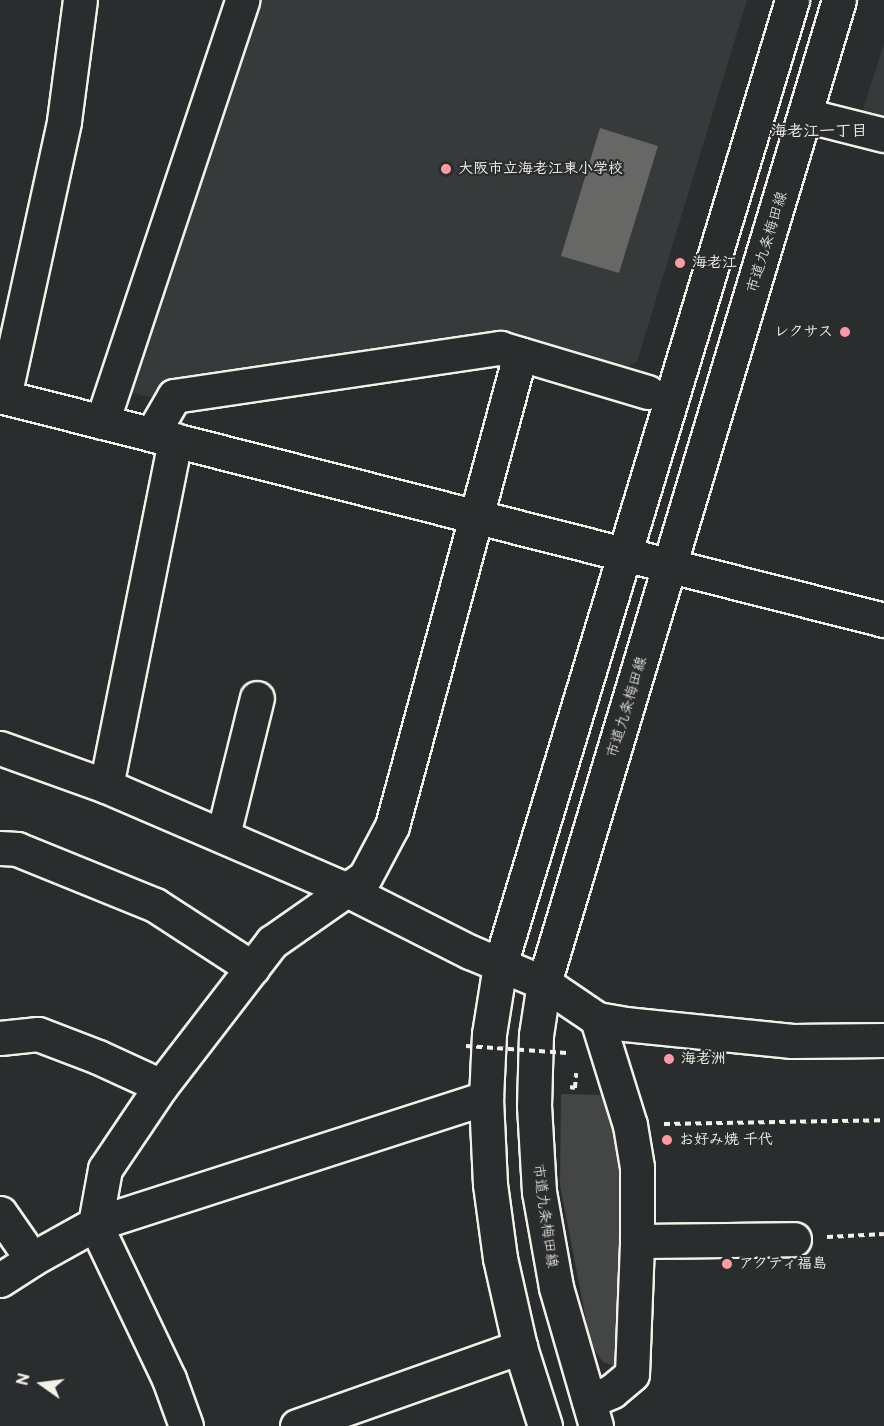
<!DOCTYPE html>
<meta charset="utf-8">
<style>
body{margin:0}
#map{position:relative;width:884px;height:1426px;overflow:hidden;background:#2a2d2e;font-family:"Balsamiq Sans","Klee One",sans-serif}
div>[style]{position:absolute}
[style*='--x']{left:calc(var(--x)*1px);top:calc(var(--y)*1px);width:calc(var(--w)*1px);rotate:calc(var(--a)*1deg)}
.built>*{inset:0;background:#373a3a}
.green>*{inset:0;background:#444645}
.water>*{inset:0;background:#676866}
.path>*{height:4px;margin-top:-2px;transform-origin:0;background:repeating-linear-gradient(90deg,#f4f1e8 0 6px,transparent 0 10.5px)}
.roads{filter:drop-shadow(2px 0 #f4f1e8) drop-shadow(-2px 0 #f4f1e8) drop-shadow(0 2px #f4f1e8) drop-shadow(0 -2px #f4f1e8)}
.minor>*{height:33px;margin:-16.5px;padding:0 16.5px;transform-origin:16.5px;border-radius:16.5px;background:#2a2d2e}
.major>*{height:33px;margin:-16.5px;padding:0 16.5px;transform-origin:16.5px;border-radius:16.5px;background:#2a2d2e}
.path-bridge>*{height:4px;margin-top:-2px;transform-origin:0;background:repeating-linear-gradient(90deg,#f4f1e8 0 6px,transparent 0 10.5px)}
.dots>*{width:16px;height:16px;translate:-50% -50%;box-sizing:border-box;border:3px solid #2a2d2e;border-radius:50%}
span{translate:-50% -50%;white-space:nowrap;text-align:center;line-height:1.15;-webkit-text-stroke:4.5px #2a2d2e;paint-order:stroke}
.poi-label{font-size:15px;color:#f4f1e8;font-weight:700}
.left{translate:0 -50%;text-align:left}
.right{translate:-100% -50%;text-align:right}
.street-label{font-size:15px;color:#f4f1e8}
.neighbourhood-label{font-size:16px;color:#f4f1e8;font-weight:700}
.north{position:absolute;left:12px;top:1354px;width:60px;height:60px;-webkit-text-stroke:4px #2a2d2e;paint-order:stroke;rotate:284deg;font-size:16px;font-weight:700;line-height:24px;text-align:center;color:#f4f1e8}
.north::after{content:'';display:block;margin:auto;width:21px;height:27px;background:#f4f1e8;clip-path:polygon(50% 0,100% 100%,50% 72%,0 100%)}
</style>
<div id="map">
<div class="built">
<i style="clip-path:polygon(256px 0,747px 0,637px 362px,621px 369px,507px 338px,150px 397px,120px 390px)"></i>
<i style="clip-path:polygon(884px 44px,884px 148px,853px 140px)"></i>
</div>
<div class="green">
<i style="clip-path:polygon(561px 1094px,606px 1095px,631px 1197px,618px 1367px,603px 1362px,591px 1345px,560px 1185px)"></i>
</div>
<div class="water">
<i style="clip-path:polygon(600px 128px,658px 146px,619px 273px,561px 256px)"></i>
</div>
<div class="path">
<i style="--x:570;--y:1087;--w:5;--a:11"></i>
<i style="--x:575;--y:1088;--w:15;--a:-86"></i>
<i style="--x:664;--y:1124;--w:220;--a:-1"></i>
<i style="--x:827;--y:1237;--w:57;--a:-3"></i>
</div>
<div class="roads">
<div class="minor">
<i style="--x:805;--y:115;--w:81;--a:14.2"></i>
<i style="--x:0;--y:396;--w:912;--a:14.22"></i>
<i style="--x:4;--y:397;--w:282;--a:-77.7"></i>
<i style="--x:64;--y:121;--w:122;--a:-82.5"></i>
<i style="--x:102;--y:422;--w:445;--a:-71.6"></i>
<i style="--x:152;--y:434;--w:44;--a:-59.9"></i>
<i style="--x:174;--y:396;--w:330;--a:-8.4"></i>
<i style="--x:500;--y:348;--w:154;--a:16.6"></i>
<i style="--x:0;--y:748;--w:113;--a:19.7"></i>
<i style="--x:106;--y:786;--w:262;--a:23.3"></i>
<i style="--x:347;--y:890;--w:138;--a:26.8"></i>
<i style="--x:470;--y:952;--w:80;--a:22.7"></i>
<i style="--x:544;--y:983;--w:64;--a:34.2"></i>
<i style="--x:597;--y:1019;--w:28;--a:10"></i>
<i style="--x:625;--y:1024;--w:168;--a:5.8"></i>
<i style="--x:792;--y:1041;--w:92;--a:-0.6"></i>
<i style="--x:106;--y:786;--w:353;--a:-78.7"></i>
<i style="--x:223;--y:835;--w:141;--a:-76.1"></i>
<i style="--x:0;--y:848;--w:17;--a:3"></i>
<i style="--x:17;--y:849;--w:149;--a:22.1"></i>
<i style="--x:155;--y:905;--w:116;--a:33"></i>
<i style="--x:0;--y:1038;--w:38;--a:-6"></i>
<i style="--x:38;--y:1034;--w:64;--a:21"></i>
<i style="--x:98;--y:1057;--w:69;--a:24.7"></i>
<i style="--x:0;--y:1213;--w:56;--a:55.2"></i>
<i style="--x:637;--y:1241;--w:157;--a:-0.7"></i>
<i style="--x:0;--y:1280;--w:38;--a:-33"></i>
<i style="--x:32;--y:1259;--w:72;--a:-29.1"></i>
<i style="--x:95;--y:1224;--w:411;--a:-17.9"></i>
<i style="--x:589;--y:1401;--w:25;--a:-23"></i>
<i style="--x:612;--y:1391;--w:26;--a:-40"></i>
<i style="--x:632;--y:1374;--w:133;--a:-87.8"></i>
<i style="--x:637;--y:1241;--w:74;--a:-90"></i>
<i style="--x:637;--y:1167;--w:43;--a:-99.5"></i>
<i style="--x:630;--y:1125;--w:111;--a:-107.3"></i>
<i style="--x:186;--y:1426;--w:50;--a:-109.9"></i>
<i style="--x:169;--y:1379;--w:172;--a:-115.5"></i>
<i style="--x:95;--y:1224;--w:56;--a:-79.7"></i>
<i style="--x:105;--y:1169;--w:100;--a:-56"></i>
<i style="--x:161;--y:1086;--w:182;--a:-52.4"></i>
<i style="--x:272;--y:942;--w:113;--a:-35"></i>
<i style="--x:365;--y:877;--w:58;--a:-62.1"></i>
<i style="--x:392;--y:826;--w:489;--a:-74.8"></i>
<i style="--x:297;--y:1426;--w:237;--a:-19.5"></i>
</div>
<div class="major">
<i style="--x:545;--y:1426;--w:83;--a:-107.6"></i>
<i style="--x:520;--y:1347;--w:91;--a:-102.7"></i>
<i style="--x:500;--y:1258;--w:75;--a:-97.7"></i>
<i style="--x:490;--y:1184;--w:86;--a:-92.7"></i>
<i style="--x:486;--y:1098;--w:64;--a:-87.3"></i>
<i style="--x:489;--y:1034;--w:70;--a:-80.9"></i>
<i style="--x:500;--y:965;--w:1008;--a:-73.16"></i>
<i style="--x:596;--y:1426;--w:145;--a:-106.1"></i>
<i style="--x:556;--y:1287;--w:97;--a:-100.1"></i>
<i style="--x:539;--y:1192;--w:86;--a:-93.3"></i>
<i style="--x:534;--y:1106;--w:71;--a:-88.4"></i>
<i style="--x:536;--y:1035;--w:53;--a:-81.3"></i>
<i style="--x:544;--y:983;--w:1026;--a:-73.3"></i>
</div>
</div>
<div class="path-bridge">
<i style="--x:466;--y:1046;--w:101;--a:4"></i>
</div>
<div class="dots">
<i style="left:446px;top:169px;background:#ff9aa2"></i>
<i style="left:680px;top:263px;background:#ff9aa2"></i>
<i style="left:845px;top:332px;background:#ff9aa2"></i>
<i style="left:669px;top:1059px;background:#ff9aa2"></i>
<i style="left:667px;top:1140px;background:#ff9aa2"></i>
<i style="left:727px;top:1264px;background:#ff9aa2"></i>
</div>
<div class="poi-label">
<span class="left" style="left:458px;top:169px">大阪市立海老江東小学校</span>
<span class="left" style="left:692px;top:263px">海老江</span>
<span class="right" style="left:833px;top:332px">レクサス</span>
<span class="left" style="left:681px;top:1059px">海老洲</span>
<span class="left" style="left:679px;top:1140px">お好み焼 千代</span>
<span class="left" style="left:739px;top:1264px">アクティ福島</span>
</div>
<div class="street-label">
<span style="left:767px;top:242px;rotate:-73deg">市道九条梅田線</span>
<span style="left:627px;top:707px;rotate:-73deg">市道九条梅田線</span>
<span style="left:545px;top:1216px;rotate:82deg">市道九条梅田線</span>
</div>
<div class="neighbourhood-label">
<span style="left:819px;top:132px">海老江一丁目</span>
</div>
<div class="north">N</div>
</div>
